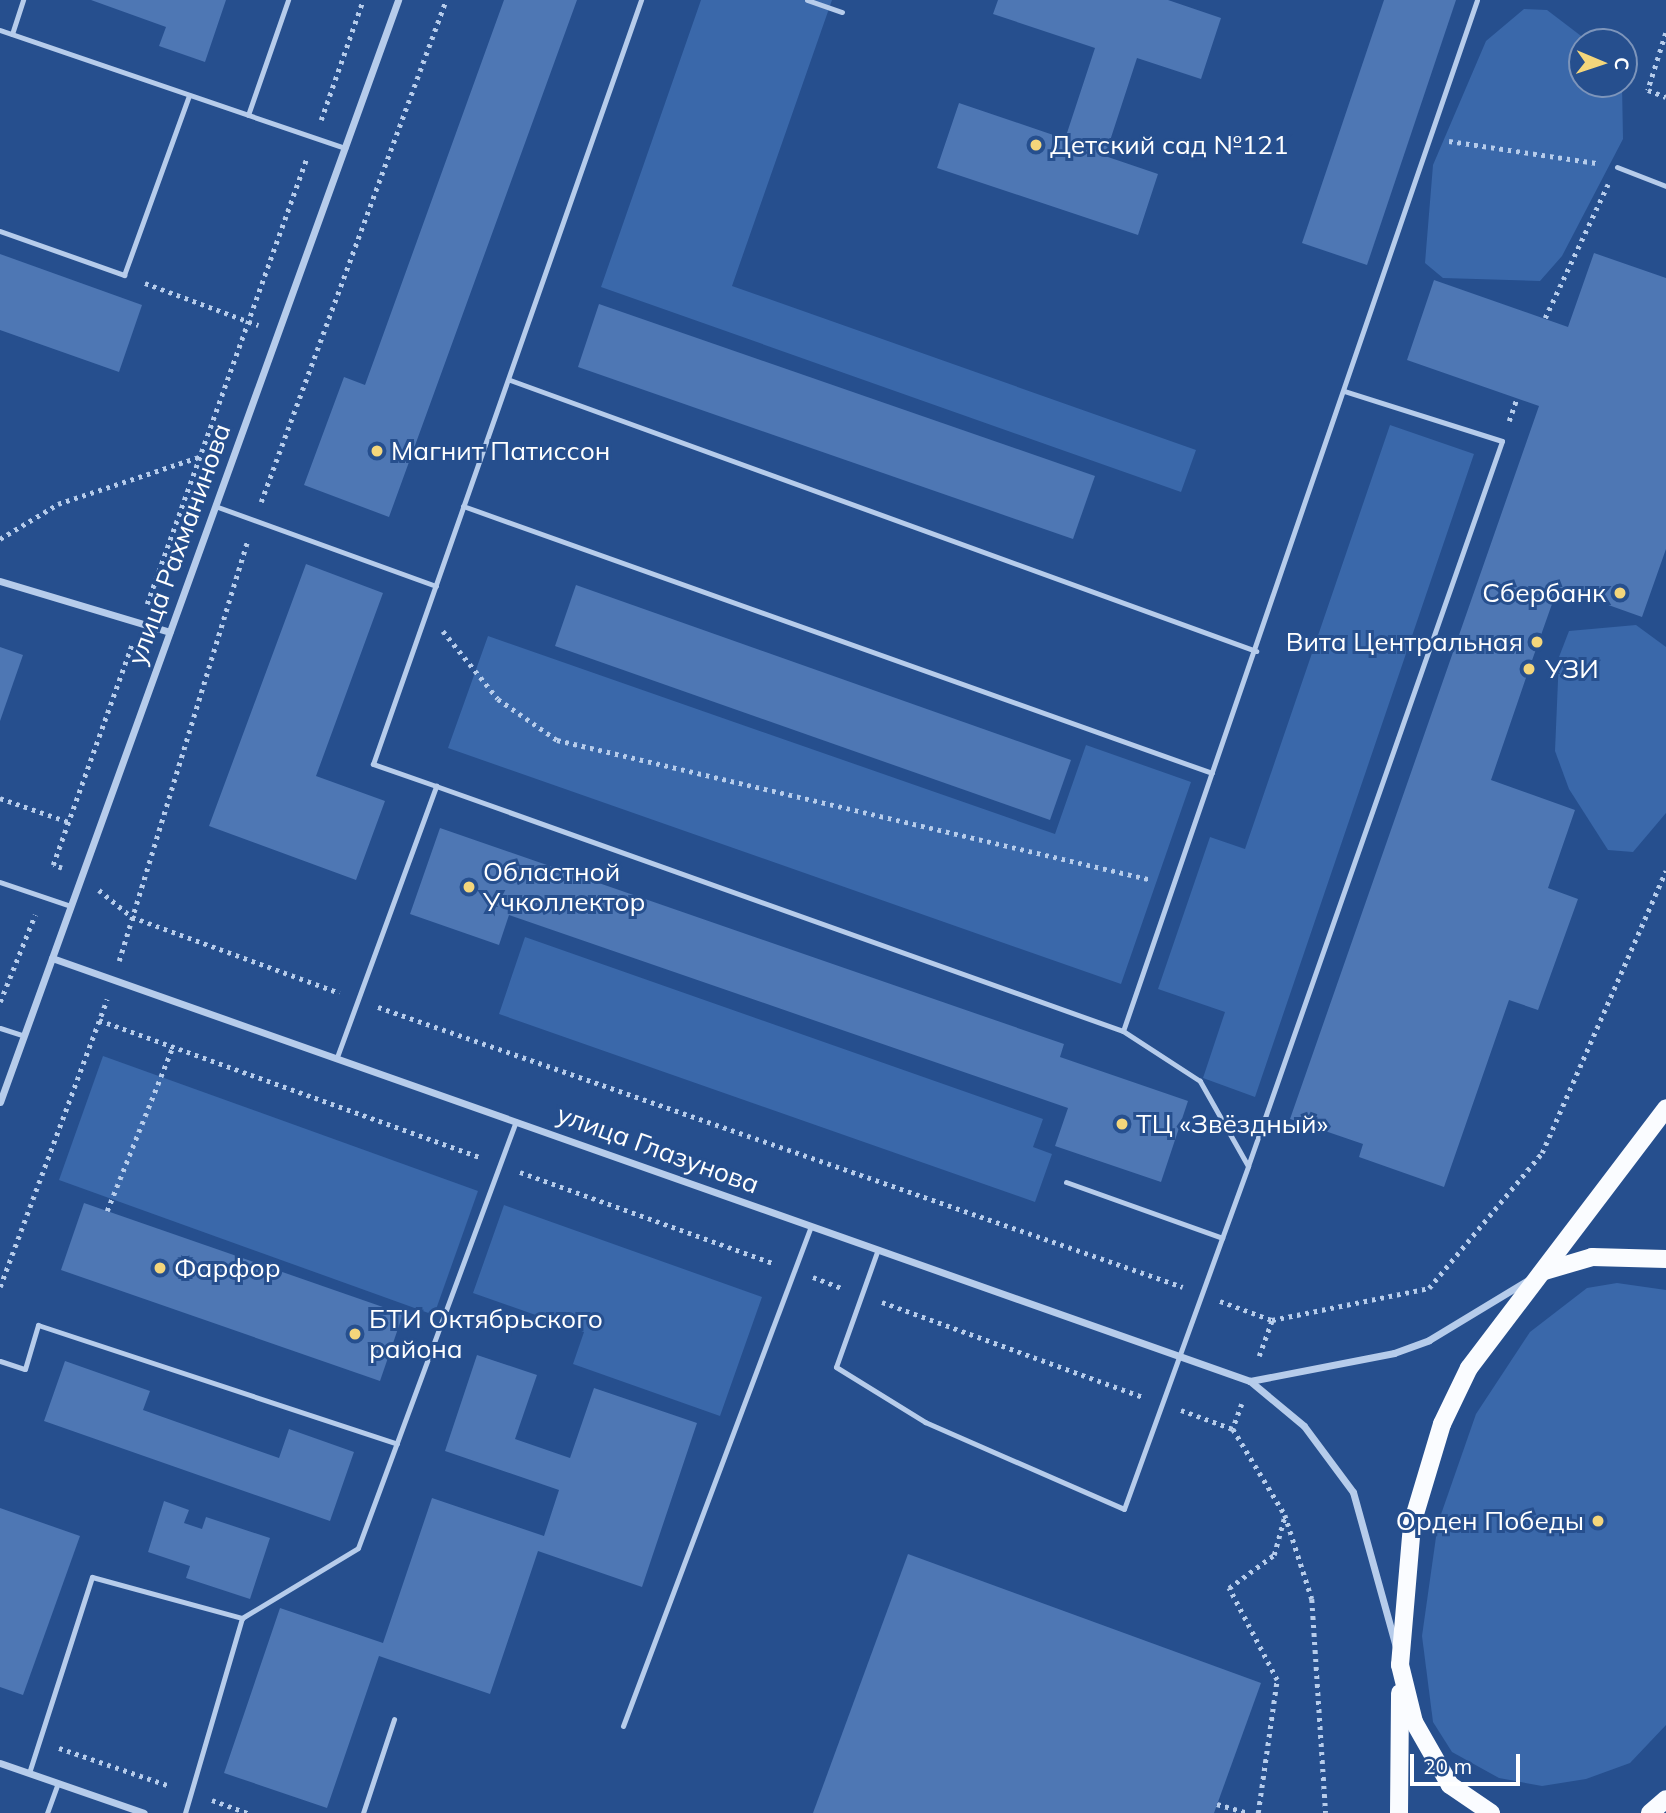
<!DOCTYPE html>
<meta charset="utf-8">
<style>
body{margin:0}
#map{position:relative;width:1666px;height:1813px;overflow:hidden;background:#264f8e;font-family:Mulish,sans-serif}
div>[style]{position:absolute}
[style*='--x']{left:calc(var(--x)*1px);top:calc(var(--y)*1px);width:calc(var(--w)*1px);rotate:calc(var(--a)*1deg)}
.green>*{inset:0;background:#3a68aa}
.building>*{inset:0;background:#4e77b4}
.path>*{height:4.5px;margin-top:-2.25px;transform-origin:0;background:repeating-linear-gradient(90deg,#b6cceb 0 3.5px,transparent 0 8.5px)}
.lane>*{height:5px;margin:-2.5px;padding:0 2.5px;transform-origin:2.5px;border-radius:2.5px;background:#b6cceb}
.street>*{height:7px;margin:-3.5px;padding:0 3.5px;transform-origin:3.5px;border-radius:3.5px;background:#b6cceb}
.primary>*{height:18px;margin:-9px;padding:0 9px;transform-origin:9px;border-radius:9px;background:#fafcff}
.dots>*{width:19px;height:19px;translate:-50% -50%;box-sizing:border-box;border:4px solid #264f8e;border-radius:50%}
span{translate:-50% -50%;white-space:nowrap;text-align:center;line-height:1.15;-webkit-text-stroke:6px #264f8e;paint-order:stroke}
.poi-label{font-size:26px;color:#fff}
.left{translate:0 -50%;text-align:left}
.right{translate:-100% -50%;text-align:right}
.street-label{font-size:26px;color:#fff}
.north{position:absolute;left:1568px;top:28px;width:70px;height:70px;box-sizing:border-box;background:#264f8e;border:2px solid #7d95bb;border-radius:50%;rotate:92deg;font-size:19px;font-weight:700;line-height:28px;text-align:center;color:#fff}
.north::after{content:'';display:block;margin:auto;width:24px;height:32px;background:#f4d67b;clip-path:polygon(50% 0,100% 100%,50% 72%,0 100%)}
.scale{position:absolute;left:1410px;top:1754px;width:110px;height:32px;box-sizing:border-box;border:4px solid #fff;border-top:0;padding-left:9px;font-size:21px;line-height:24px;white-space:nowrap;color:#fff;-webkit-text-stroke:5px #264f8e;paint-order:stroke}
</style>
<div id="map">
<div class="green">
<i style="clip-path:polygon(701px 0,832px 0,732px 286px,1196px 450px,1181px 492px,601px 287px)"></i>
<i style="clip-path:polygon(1524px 9px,1547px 10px,1589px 42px,1582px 42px,1582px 84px,1622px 84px,1623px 139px,1562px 256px,1540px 281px,1443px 278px,1425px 263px,1433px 165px,1486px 41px)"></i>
<i style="clip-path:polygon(1390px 425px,1474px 454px,1255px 1097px,1203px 1078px,1225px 1012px,1158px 989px,1210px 837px,1245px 849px)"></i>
<i style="clip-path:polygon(1636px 625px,1666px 647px,1666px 813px,1633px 852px,1608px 850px,1569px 789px,1555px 751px,1559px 657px,1569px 631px)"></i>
<i style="clip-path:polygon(488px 636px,1055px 834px,1086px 745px,1191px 782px,1121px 984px,448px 748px)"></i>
<i style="clip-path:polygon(525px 937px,1043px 1119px,1033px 1147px,1052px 1154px,1035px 1202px,499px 1014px)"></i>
<i style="clip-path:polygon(103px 1056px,478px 1191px,434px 1315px,59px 1180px)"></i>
<i style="clip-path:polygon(504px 1205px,762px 1297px,720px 1416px,573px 1364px,584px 1332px,473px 1293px)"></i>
<i style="clip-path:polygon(1617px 1283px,1666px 1290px,1666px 1725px,1630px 1763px,1586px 1779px,1542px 1786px,1499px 1778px,1452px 1752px,1433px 1722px,1422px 1636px,1438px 1523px,1476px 1414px,1530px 1332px,1587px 1288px)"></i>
</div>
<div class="building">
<i style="clip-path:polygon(91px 0,226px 0,205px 62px,159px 46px,166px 27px)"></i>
<i style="clip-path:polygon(504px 0,577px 0,389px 517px,304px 485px,344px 377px,365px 385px)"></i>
<i style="clip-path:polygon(998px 0,1168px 0,1221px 18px,1201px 79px,1137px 58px,1105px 156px,1158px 174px,1138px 235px,937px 168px,959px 103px,1065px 139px,1095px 48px,993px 14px)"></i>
<i style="clip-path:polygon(1384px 0,1456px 0,1367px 265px,1302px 243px)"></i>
<i style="clip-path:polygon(1594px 253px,1666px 278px,1666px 549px,1642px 617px,1558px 587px,1529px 669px,1491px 780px,1575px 810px,1548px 888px,1578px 899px,1538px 1010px,1509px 1000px,1444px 1187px,1359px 1157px,1363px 1144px,1290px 1119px,1539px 406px,1407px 360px,1434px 280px,1568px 327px)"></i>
<i style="clip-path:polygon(0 254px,142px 305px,119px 372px,0 330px)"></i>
<i style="clip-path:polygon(599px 304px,1095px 476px,1073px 539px,578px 367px)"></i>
<i style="clip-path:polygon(306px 564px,383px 593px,316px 776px,385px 801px,356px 880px,209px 826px)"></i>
<i style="clip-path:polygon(576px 585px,1071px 760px,1050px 820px,555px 646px)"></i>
<i style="clip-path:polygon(0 647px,23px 655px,0 721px)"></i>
<i style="clip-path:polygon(440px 828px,1064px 1044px,1060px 1057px,1188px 1101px,1161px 1182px,1055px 1146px,1068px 1108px,509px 915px,499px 945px,410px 914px)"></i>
<i style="clip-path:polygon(84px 1203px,403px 1314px,380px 1381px,61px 1270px)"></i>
<i style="clip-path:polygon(477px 1355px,537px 1375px,515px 1439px,570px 1458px,594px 1388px,697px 1423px,642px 1587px,538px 1551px,490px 1694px,379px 1656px,327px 1808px,224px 1773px,280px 1608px,383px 1643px,432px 1498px,544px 1536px,559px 1490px,445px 1451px)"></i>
<i style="clip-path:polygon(65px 1361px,150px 1391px,143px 1410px,279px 1458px,289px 1429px,354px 1452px,330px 1521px,44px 1421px)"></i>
<i style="clip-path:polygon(164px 1501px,189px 1510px,184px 1523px,202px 1529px,206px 1517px,270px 1538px,250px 1599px,186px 1578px,190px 1566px,148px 1552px)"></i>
<i style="clip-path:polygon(0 1508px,80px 1536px,23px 1695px,0 1687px)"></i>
<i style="clip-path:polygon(908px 1554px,1261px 1683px,1214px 1813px,813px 1813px)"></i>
</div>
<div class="path">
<i style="--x:1666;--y:33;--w:60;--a:107.5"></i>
<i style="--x:1648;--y:90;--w:19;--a:21"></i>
<i style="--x:321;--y:120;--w:127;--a:-70.7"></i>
<i style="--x:1449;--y:141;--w:149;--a:8.5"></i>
<i style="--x:145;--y:283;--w:121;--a:20.4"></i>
<i style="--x:1545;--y:318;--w:148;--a:-64.8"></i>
<i style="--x:1509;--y:421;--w:24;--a:-71"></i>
<i style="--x:261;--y:502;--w:535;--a:-69.77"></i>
<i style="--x:0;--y:539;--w:68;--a:-31.1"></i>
<i style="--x:58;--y:504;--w:149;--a:-18.4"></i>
<i style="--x:147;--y:604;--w:474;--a:-70.3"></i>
<i style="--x:443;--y:631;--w:87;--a:51"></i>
<i style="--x:498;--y:699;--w:72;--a:34.8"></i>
<i style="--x:557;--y:740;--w:611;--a:13.24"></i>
<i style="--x:0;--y:798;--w:73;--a:19.2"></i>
<i style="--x:62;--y:868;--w:9;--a:-162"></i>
<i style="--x:53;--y:865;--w:237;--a:-70.3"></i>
<i style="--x:99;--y:890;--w:43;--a:39.3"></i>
<i style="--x:132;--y:917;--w:221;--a:20.1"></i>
<i style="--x:119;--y:961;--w:440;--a:-73"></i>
<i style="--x:0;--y:1002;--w:94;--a:-68.1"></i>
<i style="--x:378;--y:1007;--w:852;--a:19.18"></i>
<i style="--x:99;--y:1020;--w:407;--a:19.8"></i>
<i style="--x:520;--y:1172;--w:271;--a:19.8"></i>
<i style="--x:107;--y:1211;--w:178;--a:-68.2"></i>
<i style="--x:813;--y:1277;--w:33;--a:21"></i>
<i style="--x:0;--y:1287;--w:307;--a:-69.6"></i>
<i style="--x:1220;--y:1301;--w:55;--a:20.1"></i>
<i style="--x:882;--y:1302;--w:278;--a:20"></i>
<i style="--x:1259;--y:1356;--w:38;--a:-70"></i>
<i style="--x:1272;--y:1320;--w:160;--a:-11.5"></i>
<i style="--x:1429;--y:1288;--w:176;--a:-50.1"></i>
<i style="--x:1542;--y:1153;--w:308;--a:-66.3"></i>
<i style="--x:1242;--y:1404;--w:27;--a:110"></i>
<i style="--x:1233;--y:1429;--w:100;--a:58.8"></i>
<i style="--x:1285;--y:1515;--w:88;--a:72.2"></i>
<i style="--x:1312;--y:1599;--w:214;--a:86.3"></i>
<i style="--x:1181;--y:1410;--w:55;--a:20.1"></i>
<i style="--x:59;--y:1748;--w:117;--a:18.9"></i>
<i style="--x:212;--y:1800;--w:38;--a:20"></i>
<i style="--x:1217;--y:1804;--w:32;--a:16"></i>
<i style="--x:1258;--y:1813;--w:134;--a:-81.9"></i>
<i style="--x:1277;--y:1680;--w:104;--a:-117.6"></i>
<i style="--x:1229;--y:1588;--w:56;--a:-36.3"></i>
<i style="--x:1274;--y:1555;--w:41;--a:-74.6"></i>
</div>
<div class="lane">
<i style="--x:807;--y:0;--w:37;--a:19"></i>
<i style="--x:0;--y:30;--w:365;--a:18.9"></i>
<i style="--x:12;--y:34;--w:36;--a:-72"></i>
<i style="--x:248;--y:115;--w:122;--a:-70.8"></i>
<i style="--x:1617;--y:167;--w:53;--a:21.2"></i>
<i style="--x:0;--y:231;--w:132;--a:19.5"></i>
<i style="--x:124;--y:275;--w:191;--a:-70.1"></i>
<i style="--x:510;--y:380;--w:794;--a:19.96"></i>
<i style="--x:215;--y:506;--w:235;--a:19.9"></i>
<i style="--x:463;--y:506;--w:795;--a:19.62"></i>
<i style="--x:436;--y:786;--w:729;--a:19.63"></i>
<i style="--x:0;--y:882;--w:75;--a:18.7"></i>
<i style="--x:0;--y:1028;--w:25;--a:18"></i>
<i style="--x:337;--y:1057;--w:289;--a:-69.9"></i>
<i style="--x:436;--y:786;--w:67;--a:-160.8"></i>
<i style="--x:373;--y:764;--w:810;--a:-70.67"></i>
<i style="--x:1248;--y:1166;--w:768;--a:-70.69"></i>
<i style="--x:1502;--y:441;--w:166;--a:-162.4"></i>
<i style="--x:1066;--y:1182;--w:166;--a:19.7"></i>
<i style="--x:878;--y:1249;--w:125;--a:109.6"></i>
<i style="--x:836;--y:1367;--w:105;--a:31.7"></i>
<i style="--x:925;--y:1422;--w:217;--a:23.6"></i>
<i style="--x:1124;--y:1509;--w:365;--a:-70.1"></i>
<i style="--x:1248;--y:1166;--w:98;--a:-119.5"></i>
<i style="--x:1200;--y:1081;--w:92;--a:-147"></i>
<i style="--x:1123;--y:1031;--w:1090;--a:-71.05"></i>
<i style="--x:0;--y:1361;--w:26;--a:18"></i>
<i style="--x:25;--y:1369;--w:46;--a:-73.5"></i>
<i style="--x:38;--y:1325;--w:378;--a:18.3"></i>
<i style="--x:623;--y:1726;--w:534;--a:-69.39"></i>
<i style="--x:29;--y:1773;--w:206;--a:-72.2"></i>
<i style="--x:92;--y:1577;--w:156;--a:15.3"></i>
<i style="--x:47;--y:1813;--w:32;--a:-70"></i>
<i style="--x:185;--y:1813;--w:203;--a:-73.7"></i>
<i style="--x:242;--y:1618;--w:135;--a:-31.1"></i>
<i style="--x:358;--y:1548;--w:455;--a:-69.7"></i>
<i style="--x:363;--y:1813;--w:99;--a:-71.7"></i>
</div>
<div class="street">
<i style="--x:0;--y:581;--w:177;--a:16.7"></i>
<i style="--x:52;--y:958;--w:1270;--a:19.45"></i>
<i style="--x:1250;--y:1381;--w:70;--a:39.8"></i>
<i style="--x:1304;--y:1426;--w:82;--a:53.4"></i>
<i style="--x:1353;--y:1492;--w:161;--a:74.5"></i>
<i style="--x:0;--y:1102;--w:1172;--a:-70.14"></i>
<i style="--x:1250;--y:1381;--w:147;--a:-11"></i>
<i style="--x:1394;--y:1353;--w:37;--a:-20"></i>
<i style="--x:1429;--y:1340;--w:116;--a:-31.2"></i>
<i style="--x:0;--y:1763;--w:152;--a:19.1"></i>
</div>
<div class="primary">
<i style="--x:1545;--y:1271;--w:49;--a:-16.6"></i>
<i style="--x:1592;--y:1257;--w:74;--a:1.5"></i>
<i style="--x:1399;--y:1813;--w:120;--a:-89.5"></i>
<i style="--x:1491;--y:1813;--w:50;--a:-145.7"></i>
<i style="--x:1450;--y:1785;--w:73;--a:-119.7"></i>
<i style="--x:1414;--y:1722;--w:59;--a:-103.8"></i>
<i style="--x:1400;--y:1665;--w:142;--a:-85.1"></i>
<i style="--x:1412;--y:1524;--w:104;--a:-73.3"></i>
<i style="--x:1442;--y:1424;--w:62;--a:-64.3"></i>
<i style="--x:1469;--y:1368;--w:326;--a:-52.8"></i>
<i style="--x:1650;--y:1813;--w:21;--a:-41"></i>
</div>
<div class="dots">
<i style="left:1036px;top:145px;background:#f4d67b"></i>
<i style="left:377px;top:451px;background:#f4d67b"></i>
<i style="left:1620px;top:593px;background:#f4d67b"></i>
<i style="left:1537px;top:642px;background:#f4d67b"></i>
<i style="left:1529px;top:669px;background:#f4d67b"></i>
<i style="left:469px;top:887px;background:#f4d67b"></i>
<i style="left:1122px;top:1124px;background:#f4d67b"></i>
<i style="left:160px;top:1268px;background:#f4d67b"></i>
<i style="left:355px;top:1334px;background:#f4d67b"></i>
<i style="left:1598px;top:1521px;background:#f4d67b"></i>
</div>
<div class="poi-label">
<span class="left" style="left:1050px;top:145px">Детский сад №121</span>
<span class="left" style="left:391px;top:451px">Магнит Патиссон</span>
<span class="right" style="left:1606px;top:593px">Сбербанк</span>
<span class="right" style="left:1523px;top:642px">Вита Центральная</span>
<span class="left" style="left:1545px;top:669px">УЗИ</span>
<span class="left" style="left:483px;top:887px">Областной<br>Учколлектор</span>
<span class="left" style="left:1136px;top:1124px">ТЦ «Звёздный»</span>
<span class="left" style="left:174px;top:1268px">Фарфор</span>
<span class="left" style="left:369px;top:1334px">БТИ Октябрьского<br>района</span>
<span class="right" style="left:1584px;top:1521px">Орден Победы</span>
</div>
<div class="street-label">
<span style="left:179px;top:544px;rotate:-70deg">улица Рахманинова</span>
<span style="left:658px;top:1149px;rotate:20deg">улица Глазунова</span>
</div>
<div class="north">С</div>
<div class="scale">20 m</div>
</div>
